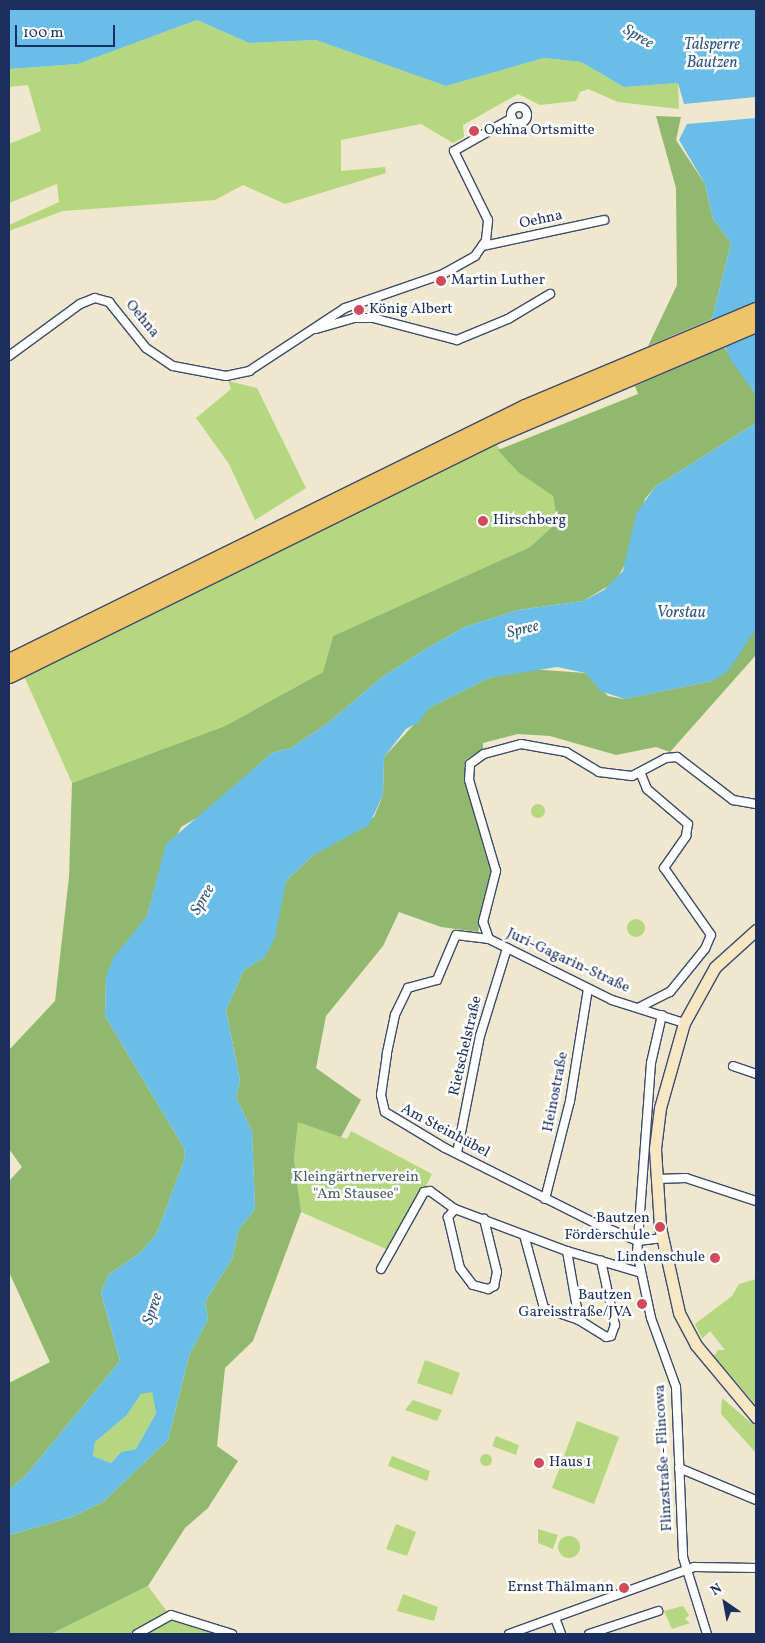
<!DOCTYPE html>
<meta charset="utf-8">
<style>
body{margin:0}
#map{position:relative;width:765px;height:1643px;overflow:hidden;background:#f0e8ce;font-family:Vollkorn,serif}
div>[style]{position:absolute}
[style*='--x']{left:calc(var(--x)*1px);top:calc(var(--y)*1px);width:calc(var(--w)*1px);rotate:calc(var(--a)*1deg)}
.green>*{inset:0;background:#b5d77f}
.round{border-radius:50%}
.forest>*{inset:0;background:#90b86e}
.water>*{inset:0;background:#6abde6}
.roads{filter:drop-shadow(1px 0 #3b4b6f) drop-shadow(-1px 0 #3b4b6f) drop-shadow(0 1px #3b4b6f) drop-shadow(0 -1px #3b4b6f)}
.street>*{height:8px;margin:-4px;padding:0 4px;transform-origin:4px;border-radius:4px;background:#fff}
.street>.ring{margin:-4px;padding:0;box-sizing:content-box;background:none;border:8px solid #fff;border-radius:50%}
.secondary>*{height:11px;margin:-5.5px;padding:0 5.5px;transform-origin:5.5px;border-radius:5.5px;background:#f9e7c3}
.highway>*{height:15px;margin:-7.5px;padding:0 7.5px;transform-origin:7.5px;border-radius:7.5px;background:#efc469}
.dots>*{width:14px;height:14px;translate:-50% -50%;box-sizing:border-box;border:2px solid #fff;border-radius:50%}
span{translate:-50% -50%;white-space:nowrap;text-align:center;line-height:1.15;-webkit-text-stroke:5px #fff;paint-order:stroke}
.poi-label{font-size:15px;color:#1b2f5e}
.left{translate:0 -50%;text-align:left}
.right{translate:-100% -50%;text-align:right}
.street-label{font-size:15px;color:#1b2f5e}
.park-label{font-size:15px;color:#496168}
.water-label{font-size:16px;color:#335a87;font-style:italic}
.frame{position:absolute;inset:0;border:10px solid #1b2f5e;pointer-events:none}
.north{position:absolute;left:700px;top:1578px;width:50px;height:50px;-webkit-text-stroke:4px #fff;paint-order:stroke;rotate:327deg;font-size:14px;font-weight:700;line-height:20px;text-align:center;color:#1b2f5e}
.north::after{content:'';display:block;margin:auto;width:18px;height:22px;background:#1b2f5e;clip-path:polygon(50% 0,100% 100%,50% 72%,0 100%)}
.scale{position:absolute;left:15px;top:25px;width:100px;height:22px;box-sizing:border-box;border:2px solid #1b2f5e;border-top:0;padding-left:6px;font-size:15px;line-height:18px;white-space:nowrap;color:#1b2f5e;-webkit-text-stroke:4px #fff;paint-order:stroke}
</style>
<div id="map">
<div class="green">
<i style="clip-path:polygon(197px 20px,249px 43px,316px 40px,446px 86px,544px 58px,581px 62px,624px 87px,678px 83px,679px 109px,618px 102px,588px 89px,580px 92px,576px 101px,540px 105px,518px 94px,463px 125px,464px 137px,453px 143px,421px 124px,341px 140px,341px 171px,385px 167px,386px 173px,285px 204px,243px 185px,215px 200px,63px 211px,9px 231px,9px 225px,59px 202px,57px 184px,9px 203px,9px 144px,41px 131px,28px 85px,9px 87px,9px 69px,78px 64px)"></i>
<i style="clip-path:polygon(228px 381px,257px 388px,306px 488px,255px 520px,229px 464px,196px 418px,231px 389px)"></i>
<i style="clip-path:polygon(496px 444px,519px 473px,553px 496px,559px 522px,530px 547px,333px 636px,323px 672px,225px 726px,72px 783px,24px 676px)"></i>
<i class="round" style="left:531px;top:804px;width:14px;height:14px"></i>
<i class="round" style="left:627px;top:919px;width:18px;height:18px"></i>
<i style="clip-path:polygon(298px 1121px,347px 1139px,351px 1131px,432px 1174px,393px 1252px,301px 1212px,294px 1159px)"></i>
<i style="clip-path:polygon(756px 1279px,756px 1405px,714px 1356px,718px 1350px,725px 1350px,710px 1331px,702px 1339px,695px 1324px,732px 1296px,739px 1284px)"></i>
<i style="clip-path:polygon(425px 1360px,460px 1373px,452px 1395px,417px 1383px)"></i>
<i style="clip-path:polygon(152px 1391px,156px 1413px,136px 1449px,121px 1452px,111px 1463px,93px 1456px,95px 1442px,127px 1415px,141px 1394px)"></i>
<i style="clip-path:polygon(722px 1398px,756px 1427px,756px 1453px,721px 1414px)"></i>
<i style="clip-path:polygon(413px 1400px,442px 1410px,437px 1421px,405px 1410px)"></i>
<i style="clip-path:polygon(577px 1421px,619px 1437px,594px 1504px,552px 1488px)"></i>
<i style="clip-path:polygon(496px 1436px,519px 1445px,516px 1455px,492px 1446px)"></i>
<i class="round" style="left:480px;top:1454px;width:12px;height:12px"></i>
<i style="clip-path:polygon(392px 1456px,430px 1471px,427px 1481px,388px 1466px)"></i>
<i style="clip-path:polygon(396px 1524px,416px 1532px,407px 1556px,386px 1549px)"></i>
<i style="clip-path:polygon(538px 1529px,558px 1535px,553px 1549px,538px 1543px)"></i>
<i class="round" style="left:558px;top:1536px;width:22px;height:22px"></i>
<i style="clip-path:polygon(148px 1586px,168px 1613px,133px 1634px,51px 1634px)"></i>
<i style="clip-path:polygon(403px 1594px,438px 1607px,434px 1621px,397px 1611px)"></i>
<i style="clip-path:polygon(683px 1606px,689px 1615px,685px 1619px,690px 1623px,672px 1629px,664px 1611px)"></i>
<i style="clip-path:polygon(169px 1618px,200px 1624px,215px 1634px,145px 1634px)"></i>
</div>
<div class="forest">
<i style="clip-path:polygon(656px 116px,681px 117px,676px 140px,705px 184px,713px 219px,731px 243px,712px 319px,648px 346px,677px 285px,676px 188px)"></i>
<i style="clip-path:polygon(724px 347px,756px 395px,756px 423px,655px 487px,645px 499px,627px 561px,615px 582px,583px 601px,518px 610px,465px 627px,427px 648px,381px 678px,328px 723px,291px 748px,272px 753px,200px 816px,181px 827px,159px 872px,147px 916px,106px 977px,105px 1016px,184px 1148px,185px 1158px,157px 1233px,141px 1252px,109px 1274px,101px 1293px,120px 1361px,26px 1475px,9px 1490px,9px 1383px,50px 1362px,9px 1272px,9px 1181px,22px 1167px,9px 1149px,9px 1050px,55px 1001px,69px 877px,72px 783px,225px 726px,323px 672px,333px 636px,530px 547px,558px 522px,553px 496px,519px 473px,498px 450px,638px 394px,635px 386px)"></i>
<i style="clip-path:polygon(756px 629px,756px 655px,670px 752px,656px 747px,616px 755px,550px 736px,518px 734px,483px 743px,483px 749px,465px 760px,465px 781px,491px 872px,478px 932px,441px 927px,399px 912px,383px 946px,326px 1016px,316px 1068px,361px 1100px,341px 1137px,298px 1122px,294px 1159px,301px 1212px,253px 1341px,225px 1368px,217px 1446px,238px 1461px,208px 1508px,185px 1528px,148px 1586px,51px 1634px,9px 1634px,9px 1535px,72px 1517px,103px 1502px,168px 1440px,189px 1356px,208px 1319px,205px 1302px,232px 1259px,239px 1229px,255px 1209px,252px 1131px,236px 1097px,240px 1081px,226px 1010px,244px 970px,265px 957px,286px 881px,312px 856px,374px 817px,383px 795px,384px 757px,429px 708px,489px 678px,529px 669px,586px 673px,608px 696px,624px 699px,712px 681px)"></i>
</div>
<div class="water">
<i style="clip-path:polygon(9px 9px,756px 9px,756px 97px,684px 104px,678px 83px,624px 87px,581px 62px,544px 58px,446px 86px,316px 40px,249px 43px,197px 20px,78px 64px,9px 69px)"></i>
<i style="clip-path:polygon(756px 118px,756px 395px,732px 362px,712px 319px,731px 243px,713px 219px,705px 184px,679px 140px,687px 124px)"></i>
<i style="clip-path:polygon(evenodd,756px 423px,756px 629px,728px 671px,712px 681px,625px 699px,600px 691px,586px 673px,557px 667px,489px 678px,429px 708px,419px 722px,406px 729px,384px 757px,383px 795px,369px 825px,312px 856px,286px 881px,275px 938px,265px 957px,244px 970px,226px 1010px,240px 1081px,236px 1097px,252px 1131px,255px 1209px,239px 1229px,232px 1259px,205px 1302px,208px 1319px,189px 1356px,168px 1440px,103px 1502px,72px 1517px,9px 1535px,9px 1490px,26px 1475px,120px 1361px,101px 1293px,109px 1274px,141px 1252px,157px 1233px,185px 1158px,184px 1148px,105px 1016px,106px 977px,113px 958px,147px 916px,166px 844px,272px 753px,291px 748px,328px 723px,381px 678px,427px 648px,465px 627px,518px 610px,583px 601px,604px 590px,623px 571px,636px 514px,655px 487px,756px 423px,152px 1392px,156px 1413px,136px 1449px,121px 1452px,111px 1463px,93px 1456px,95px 1442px,127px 1415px,141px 1394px,152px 1392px)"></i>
</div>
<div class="roads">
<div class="street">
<i class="ring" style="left:511px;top:107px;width:8px;height:8px"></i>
<i style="--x:483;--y:246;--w:124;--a:-12.1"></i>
<i style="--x:316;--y:329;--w:40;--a:-16"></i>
<i style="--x:354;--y:318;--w:19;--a:0"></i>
<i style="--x:373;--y:318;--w:87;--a:14.7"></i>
<i style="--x:457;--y:340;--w:55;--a:-22.4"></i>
<i style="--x:508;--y:319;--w:49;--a:-30.8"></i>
<i style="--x:9;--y:356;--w:88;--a:-36.2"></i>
<i style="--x:80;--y:304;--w:16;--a:-22"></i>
<i style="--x:95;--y:298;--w:15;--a:16"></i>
<i style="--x:109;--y:302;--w:59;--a:51.2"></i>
<i style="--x:146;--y:348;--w:32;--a:34"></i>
<i style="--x:173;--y:366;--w:54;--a:10.7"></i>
<i style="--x:226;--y:376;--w:24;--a:-12"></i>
<i style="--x:249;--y:371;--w:115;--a:-33.3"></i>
<i style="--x:345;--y:308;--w:104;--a:-19.1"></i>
<i style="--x:443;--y:274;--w:37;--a:-29"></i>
<i style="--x:475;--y:256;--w:19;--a:-55"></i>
<i style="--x:486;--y:240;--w:20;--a:-84"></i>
<i style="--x:488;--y:220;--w:77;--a:-116.2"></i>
<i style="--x:454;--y:151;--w:67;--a:-29.6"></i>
<i style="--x:489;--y:939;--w:33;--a:-173"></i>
<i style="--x:456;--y:935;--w:49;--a:112.9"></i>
<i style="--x:437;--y:980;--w:30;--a:165"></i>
<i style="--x:408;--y:988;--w:30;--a:116"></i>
<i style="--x:395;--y:1015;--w:40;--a:102"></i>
<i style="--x:387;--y:1054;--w:41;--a:98.3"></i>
<i style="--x:381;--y:1095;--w:17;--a:77"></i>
<i style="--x:385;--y:1112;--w:70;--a:31"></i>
<i style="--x:445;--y:1148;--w:172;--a:26.6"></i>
<i style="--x:599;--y:1225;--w:42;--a:22.3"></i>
<i style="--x:638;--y:1241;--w:23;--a:-7"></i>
<i style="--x:638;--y:1008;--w:36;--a:-27"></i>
<i style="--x:670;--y:992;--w:55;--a:-50.9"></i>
<i style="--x:705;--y:949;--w:15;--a:-67"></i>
<i style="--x:711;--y:935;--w:82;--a:-125"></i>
<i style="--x:664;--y:868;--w:39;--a:-55"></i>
<i style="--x:686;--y:836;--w:12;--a:-81"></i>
<i style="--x:688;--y:824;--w:54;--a:-139.5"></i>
<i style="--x:647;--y:789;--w:16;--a:-112"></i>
<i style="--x:662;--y:1015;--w:49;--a:102.9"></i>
<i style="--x:651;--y:1063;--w:190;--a:94.2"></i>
<i style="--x:637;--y:1252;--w:67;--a:78"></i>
<i style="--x:651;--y:1318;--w:73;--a:70.1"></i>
<i style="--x:676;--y:1387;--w:170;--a:87.6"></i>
<i style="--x:683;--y:1557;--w:81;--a:72.7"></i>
<i style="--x:684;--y:1023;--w:76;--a:-162.3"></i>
<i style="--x:612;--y:1000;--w:137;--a:-153.6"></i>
<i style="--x:489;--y:939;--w:18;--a:-109"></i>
<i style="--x:483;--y:922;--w:53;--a:-75.7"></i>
<i style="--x:496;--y:871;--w:95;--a:-106.5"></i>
<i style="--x:469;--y:780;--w:16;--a:-86"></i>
<i style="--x:470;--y:764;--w:17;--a:-36"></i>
<i style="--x:484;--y:754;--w:38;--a:-15"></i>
<i style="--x:521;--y:744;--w:46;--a:10.1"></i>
<i style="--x:566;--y:752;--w:39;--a:31"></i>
<i style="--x:599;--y:772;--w:33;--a:7"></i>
<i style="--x:632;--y:776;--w:38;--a:-28"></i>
<i style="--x:666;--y:758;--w:11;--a:-5"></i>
<i style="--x:677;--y:757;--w:71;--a:37.5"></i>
<i style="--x:733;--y:800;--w:23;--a:10"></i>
<i style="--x:733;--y:1066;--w:24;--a:19"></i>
<i style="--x:457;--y:1153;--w:119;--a:-78.9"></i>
<i style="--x:480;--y:1036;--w:92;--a:-72.9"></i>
<i style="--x:656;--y:1179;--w:30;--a:-2"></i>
<i style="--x:686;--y:1178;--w:74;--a:18.2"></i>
<i style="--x:545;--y:1199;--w:101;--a:-75.7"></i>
<i style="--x:570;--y:1101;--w:113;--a:-80.9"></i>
<i style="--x:455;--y:1209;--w:11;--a:131"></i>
<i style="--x:448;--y:1217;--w:52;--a:76.8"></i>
<i style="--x:460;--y:1268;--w:21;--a:53"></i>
<i style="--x:473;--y:1285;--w:16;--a:15"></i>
<i style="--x:488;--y:1289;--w:7;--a:-27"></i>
<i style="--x:494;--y:1286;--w:14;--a:-78"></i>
<i style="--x:497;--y:1272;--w:55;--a:-103.8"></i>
<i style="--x:524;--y:1235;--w:76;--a:74.7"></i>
<i style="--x:544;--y:1308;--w:37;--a:19"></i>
<i style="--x:567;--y:1251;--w:70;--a:80.1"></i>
<i style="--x:579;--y:1320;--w:32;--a:32"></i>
<i style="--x:606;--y:1337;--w:5;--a:-11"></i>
<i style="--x:611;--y:1336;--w:12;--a:-70"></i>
<i style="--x:615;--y:1325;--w:66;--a:-102.3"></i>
<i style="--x:381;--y:1269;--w:88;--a:-60.8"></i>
<i style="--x:424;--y:1192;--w:6;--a:-9"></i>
<i style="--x:430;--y:1191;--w:31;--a:36"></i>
<i style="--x:455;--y:1209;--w:120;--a:20.6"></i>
<i style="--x:567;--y:1251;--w:75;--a:16.3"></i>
<i style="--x:679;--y:1468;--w:83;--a:22.6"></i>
<i style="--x:555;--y:1618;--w:17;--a:69"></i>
<i style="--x:137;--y:1634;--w:39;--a:-29"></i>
<i style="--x:171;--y:1615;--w:64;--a:17.3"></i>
<i style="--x:509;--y:1634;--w:197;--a:-19.9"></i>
<i style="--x:694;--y:1567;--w:62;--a:0.9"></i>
<i style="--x:589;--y:1634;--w:73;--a:-18.4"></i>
</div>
<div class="secondary">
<i style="--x:756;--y:930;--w:55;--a:137.9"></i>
<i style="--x:715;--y:967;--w:64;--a:119"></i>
<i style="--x:684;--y:1023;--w:88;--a:105.8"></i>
<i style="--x:660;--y:1108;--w:41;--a:97"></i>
<i style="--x:655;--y:1149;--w:78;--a:86.3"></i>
<i style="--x:660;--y:1227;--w:88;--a:77.5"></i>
<i style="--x:679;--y:1313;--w:36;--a:62"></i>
<i style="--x:696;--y:1345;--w:94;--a:50.2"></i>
</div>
<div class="highway">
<i style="--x:9;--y:661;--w:575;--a:-26.21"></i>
<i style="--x:525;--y:407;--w:251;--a:-22.8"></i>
<i style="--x:9;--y:675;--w:540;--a:-26.28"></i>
<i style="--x:493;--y:436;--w:286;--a:-23.1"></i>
</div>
</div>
<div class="dots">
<i style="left:474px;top:131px;background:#d1495b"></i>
<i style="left:441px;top:281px;background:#d1495b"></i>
<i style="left:359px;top:310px;background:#d1495b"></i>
<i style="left:483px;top:521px;background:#d1495b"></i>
<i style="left:660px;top:1227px;background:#d1495b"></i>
<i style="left:715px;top:1258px;background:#d1495b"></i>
<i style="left:642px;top:1304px;background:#d1495b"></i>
<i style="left:539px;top:1463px;background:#d1495b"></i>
<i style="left:624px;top:1588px;background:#d1495b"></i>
</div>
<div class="poi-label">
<span class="left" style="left:484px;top:131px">Oehna Ortsmitte</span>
<span class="left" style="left:451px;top:281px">Martin Luther</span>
<span class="left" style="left:369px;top:310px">König Albert</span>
<span class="left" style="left:493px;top:521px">Hirschberg</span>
<span class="right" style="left:650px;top:1227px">Bautzen<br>Förderschule</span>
<span class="right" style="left:705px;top:1258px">Lindenschule</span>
<span class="right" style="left:632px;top:1304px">Bautzen<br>Gareisstraße/JVA</span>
<span class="left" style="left:549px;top:1463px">Haus 1</span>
<span class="right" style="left:614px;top:1588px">Ernst Thälmann</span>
</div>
<div class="street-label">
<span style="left:541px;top:220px;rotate:-12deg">Oehna</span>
<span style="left:142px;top:319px;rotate:50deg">Oehna</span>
<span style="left:568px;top:961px;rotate:25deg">Juri-Gagarin-Straße</span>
<span style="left:466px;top:1046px;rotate:-77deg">Rietschelstraße</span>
<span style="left:556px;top:1092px;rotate:-79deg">Heinostraße</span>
<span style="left:445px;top:1131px;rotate:28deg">Am Steinhübel</span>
<span style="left:664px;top:1458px;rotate:-93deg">Flinzstraße - Flincowa</span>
</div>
<div class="park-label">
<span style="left:356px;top:1186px">Kleingärtnerverein<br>"Am Stausee"</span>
</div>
<div class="water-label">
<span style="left:638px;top:37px;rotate:30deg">Spree</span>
<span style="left:712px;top:54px">Talsperre<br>Bautzen</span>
<span style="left:681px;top:613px">Vorstau</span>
<span style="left:523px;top:630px;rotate:-14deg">Spree</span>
<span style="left:203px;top:900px;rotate:-60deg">Spree</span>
<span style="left:153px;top:1309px;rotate:-71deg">Spree</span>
</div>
<div class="frame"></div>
<div class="north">N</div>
<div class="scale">100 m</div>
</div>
